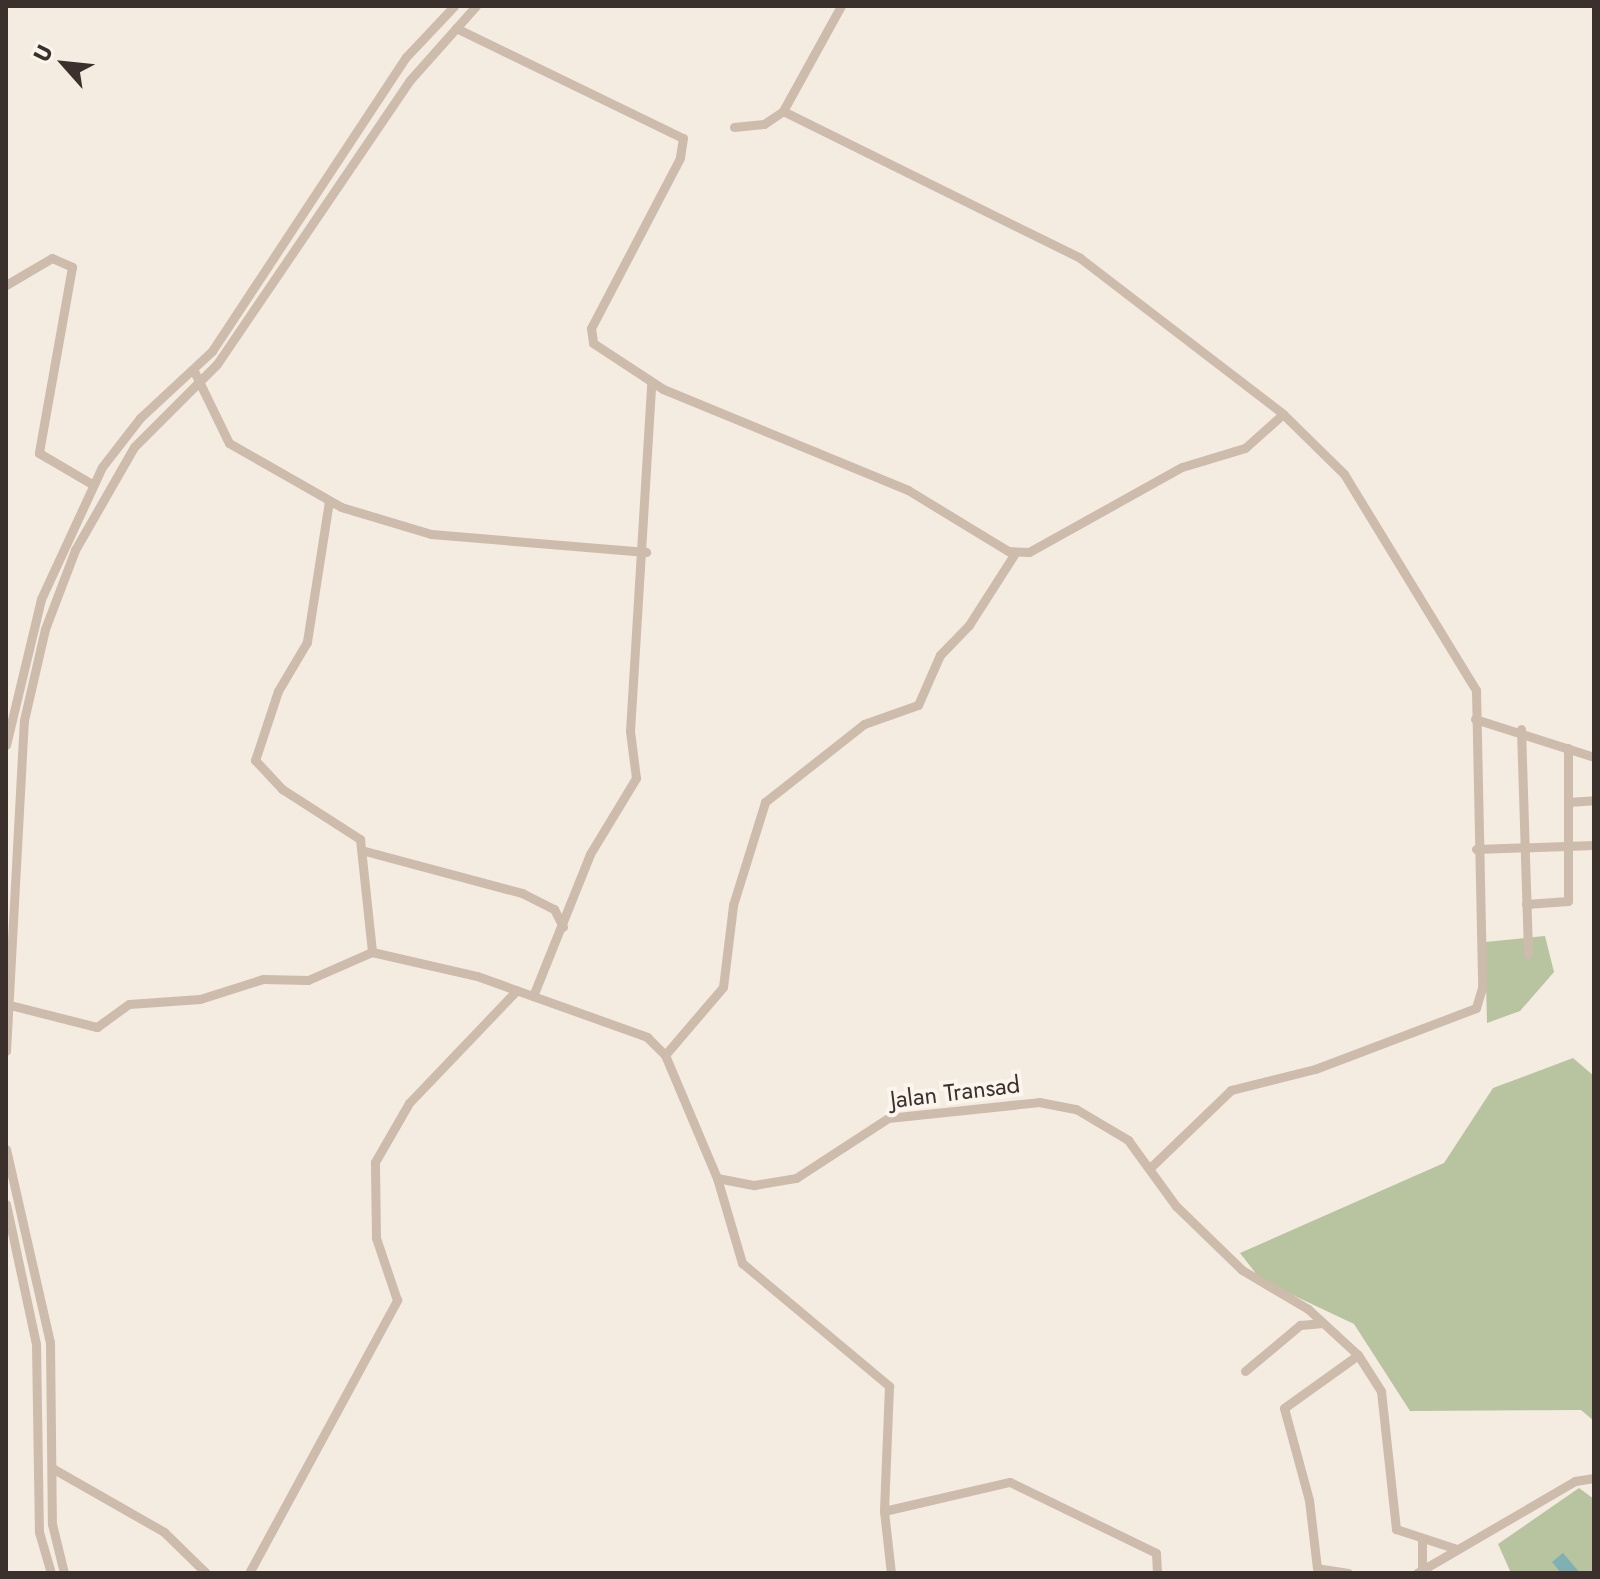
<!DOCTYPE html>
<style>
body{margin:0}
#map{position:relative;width:1600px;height:1579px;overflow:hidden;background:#f4ebe1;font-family:Jost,sans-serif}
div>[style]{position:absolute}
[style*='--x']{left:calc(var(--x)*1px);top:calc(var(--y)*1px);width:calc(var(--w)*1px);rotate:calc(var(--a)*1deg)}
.green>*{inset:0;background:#b8c4a0}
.water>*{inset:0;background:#7fb0b2}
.minor>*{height:9px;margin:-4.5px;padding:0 4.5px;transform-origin:4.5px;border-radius:4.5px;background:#cdbbac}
span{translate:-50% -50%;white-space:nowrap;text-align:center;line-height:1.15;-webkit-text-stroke:8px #fbf5ee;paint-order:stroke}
.street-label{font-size:24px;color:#3b302b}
.frame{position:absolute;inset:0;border:8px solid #3b302b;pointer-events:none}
.north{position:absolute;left:24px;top:24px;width:80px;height:80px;-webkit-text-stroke:6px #fbf5ee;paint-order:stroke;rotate:297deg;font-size:22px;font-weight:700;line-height:32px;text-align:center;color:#3b302b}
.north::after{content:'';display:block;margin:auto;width:28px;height:36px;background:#3b302b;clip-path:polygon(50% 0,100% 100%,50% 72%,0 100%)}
</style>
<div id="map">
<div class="green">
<i style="clip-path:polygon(1545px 936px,1554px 972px,1520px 1011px,1487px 1023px,1485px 942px)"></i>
<i style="clip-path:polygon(1573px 1058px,1594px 1076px,1594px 1421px,1581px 1410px,1410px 1411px,1354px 1324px,1261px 1280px,1240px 1253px,1444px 1163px,1493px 1088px)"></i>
<i style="clip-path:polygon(1579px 1488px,1594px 1499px,1594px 1573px,1511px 1573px,1498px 1544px)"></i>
</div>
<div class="water">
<i style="clip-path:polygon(1563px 1553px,1580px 1573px,1561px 1573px,1552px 1562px)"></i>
</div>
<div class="minor">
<i style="--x:456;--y:28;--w:252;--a:25.9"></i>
<i style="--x:683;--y:138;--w:20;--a:99"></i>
<i style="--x:680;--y:158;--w:192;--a:117.6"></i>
<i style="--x:591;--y:328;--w:15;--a:82"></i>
<i style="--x:593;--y:343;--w:84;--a:33.3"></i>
<i style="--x:663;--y:389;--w:265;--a:22.4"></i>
<i style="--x:908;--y:490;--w:117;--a:31.4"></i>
<i style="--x:1008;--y:551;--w:21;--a:3"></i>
<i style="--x:1029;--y:552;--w:175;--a:-29.1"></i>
<i style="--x:1182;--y:467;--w:66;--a:-16.8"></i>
<i style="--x:1245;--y:448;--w:51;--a:-41.8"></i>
<i style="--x:783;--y:111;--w:331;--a:26.3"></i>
<i style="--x:1080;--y:258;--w:256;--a:37.5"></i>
<i style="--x:1283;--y:414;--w:86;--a:44.5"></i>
<i style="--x:1344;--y:474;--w:253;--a:58.6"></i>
<i style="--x:1476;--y:690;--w:298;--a:88.8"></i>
<i style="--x:1482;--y:988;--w:21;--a:107"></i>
<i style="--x:1476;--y:1008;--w:172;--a:159.2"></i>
<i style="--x:1315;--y:1069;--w:87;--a:166"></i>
<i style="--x:1231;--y:1090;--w:110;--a:136.1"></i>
<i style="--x:734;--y:127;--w:30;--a:-6"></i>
<i style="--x:764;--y:124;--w:23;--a:-34"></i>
<i style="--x:783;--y:111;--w:120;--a:-61.1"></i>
<i style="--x:6;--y:285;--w:53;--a:-30.4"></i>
<i style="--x:52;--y:258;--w:22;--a:24"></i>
<i style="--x:72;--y:267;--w:189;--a:100.1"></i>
<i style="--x:39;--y:453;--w:61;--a:30.3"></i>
<i style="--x:194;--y:371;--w:80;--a:64.1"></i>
<i style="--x:229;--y:443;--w:129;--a:29.7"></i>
<i style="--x:341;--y:507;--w:94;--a:16.7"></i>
<i style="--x:431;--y:534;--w:216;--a:4.8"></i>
<i style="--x:329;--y:501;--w:143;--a:98.9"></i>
<i style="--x:307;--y:642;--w:57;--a:120.6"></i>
<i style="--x:278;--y:691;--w:73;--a:108.4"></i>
<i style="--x:255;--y:760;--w:40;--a:47"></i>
<i style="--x:282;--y:789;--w:93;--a:32.7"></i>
<i style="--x:360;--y:839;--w:114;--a:83.9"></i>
<i style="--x:1475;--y:719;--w:125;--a:17.7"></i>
<i style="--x:1521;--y:729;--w:225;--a:88.2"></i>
<i style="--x:6;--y:745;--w:150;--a:-76.5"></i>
<i style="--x:41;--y:599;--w:145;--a:-65.2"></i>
<i style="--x:102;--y:467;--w:62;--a:-52.2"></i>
<i style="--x:140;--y:418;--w:98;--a:-42.9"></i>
<i style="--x:212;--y:351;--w:352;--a:-56.6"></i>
<i style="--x:406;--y:57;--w:70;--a:-46.7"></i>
<i style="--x:1568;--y:802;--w:26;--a:-4"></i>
<i style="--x:1476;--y:849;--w:118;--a:-1.9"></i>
<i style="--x:365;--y:851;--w:163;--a:15"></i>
<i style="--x:522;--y:893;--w:36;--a:27"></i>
<i style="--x:554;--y:909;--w:20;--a:63"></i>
<i style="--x:1526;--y:904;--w:42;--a:-4.1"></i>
<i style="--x:1568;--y:901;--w:153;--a:-90"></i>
<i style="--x:533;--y:996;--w:153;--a:-68.1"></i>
<i style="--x:590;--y:854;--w:89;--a:-58.8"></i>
<i style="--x:636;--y:778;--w:47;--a:-97.3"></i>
<i style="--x:630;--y:731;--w:349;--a:-86.5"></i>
<i style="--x:6;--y:1004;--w:94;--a:14.2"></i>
<i style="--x:97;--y:1027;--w:39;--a:-36"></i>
<i style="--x:129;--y:1004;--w:71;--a:-4"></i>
<i style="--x:200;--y:999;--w:66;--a:-17.6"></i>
<i style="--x:263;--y:979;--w:45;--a:1.3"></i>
<i style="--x:308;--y:980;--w:70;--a:-23.6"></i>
<i style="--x:372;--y:952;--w:108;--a:12.9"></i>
<i style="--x:477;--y:976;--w:181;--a:19.7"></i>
<i style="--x:647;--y:1037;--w:25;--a:45"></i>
<i style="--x:665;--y:1055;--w:134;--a:67.1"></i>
<i style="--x:717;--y:1178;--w:38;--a:11"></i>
<i style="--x:754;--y:1185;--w:43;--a:-9.5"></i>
<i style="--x:796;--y:1178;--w:110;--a:-33.1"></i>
<i style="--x:888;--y:1118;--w:152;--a:-6"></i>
<i style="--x:1039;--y:1102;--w:38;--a:11"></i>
<i style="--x:1076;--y:1109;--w:61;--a:30.8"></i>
<i style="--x:1128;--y:1140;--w:82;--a:54"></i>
<i style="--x:1176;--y:1206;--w:92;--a:44.1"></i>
<i style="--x:1242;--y:1270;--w:77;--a:30.6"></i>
<i style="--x:1308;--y:1309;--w:68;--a:42.6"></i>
<i style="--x:1358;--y:1355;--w:43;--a:57.4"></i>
<i style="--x:1381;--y:1391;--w:139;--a:83.8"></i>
<i style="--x:1396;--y:1529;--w:64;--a:18.2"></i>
<i style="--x:6;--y:1051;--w:331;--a:-86.9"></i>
<i style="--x:24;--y:720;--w:93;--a:-77"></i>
<i style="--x:45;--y:629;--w:85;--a:-69.2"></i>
<i style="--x:75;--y:550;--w:119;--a:-60.2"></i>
<i style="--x:134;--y:447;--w:117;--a:-45"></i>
<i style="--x:217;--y:364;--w:343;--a:-55.8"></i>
<i style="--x:410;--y:80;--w:99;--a:-48.3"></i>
<i style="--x:665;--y:1055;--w:89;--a:-49.5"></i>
<i style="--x:723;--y:987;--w:83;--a:-83"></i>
<i style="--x:733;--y:905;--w:108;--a:-72.7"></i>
<i style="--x:765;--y:802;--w:126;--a:-38.2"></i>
<i style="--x:864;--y:724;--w:57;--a:-19.4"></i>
<i style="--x:918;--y:705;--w:55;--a:-66.3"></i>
<i style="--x:940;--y:655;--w:42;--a:-46"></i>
<i style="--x:969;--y:625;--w:85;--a:-57.4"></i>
<i style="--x:6;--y:1149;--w:198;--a:77.2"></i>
<i style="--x:50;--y:1342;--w:182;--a:89.4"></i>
<i style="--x:52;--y:1524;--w:50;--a:76.2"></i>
<i style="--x:717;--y:1178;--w:89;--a:73.6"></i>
<i style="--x:742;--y:1263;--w:192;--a:39.9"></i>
<i style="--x:889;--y:1386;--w:125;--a:92.3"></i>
<i style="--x:884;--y:1511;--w:62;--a:83.6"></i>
<i style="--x:6;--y:1204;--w:143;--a:77.9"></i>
<i style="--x:36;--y:1344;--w:188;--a:89.1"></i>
<i style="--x:39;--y:1532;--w:43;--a:73.7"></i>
<i style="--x:1245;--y:1371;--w:72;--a:-39.9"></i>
<i style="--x:1300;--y:1325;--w:23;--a:-5"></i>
<i style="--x:52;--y:1468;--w:129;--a:29.7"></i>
<i style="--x:164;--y:1532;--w:59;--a:44.3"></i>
<i style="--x:884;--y:1511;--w:129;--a:-13"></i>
<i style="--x:1010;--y:1482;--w:162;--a:25.9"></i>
<i style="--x:1156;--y:1553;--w:20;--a:87"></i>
<i style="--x:1422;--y:1568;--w:27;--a:-90"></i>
<i style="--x:249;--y:1573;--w:311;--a:-61.5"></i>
<i style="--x:397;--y:1300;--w:65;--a:-108.7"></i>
<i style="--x:376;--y:1238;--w:76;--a:-90.8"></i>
<i style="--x:375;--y:1162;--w:68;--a:-60"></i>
<i style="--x:409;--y:1103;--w:156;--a:-46.3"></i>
<i style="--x:1348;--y:1573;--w:31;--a:-171"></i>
<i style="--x:1317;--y:1568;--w:68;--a:-96.7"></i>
<i style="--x:1309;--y:1500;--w:95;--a:-105.2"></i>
<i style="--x:1284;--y:1408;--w:91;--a:-35.6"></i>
<i style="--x:1417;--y:1573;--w:183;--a:-30.2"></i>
<i style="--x:1575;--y:1481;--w:19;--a:-9"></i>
</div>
<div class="street-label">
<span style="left:955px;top:1092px;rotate:-7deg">Jalan Transad</span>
</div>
<div class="frame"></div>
<div class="north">U</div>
</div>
